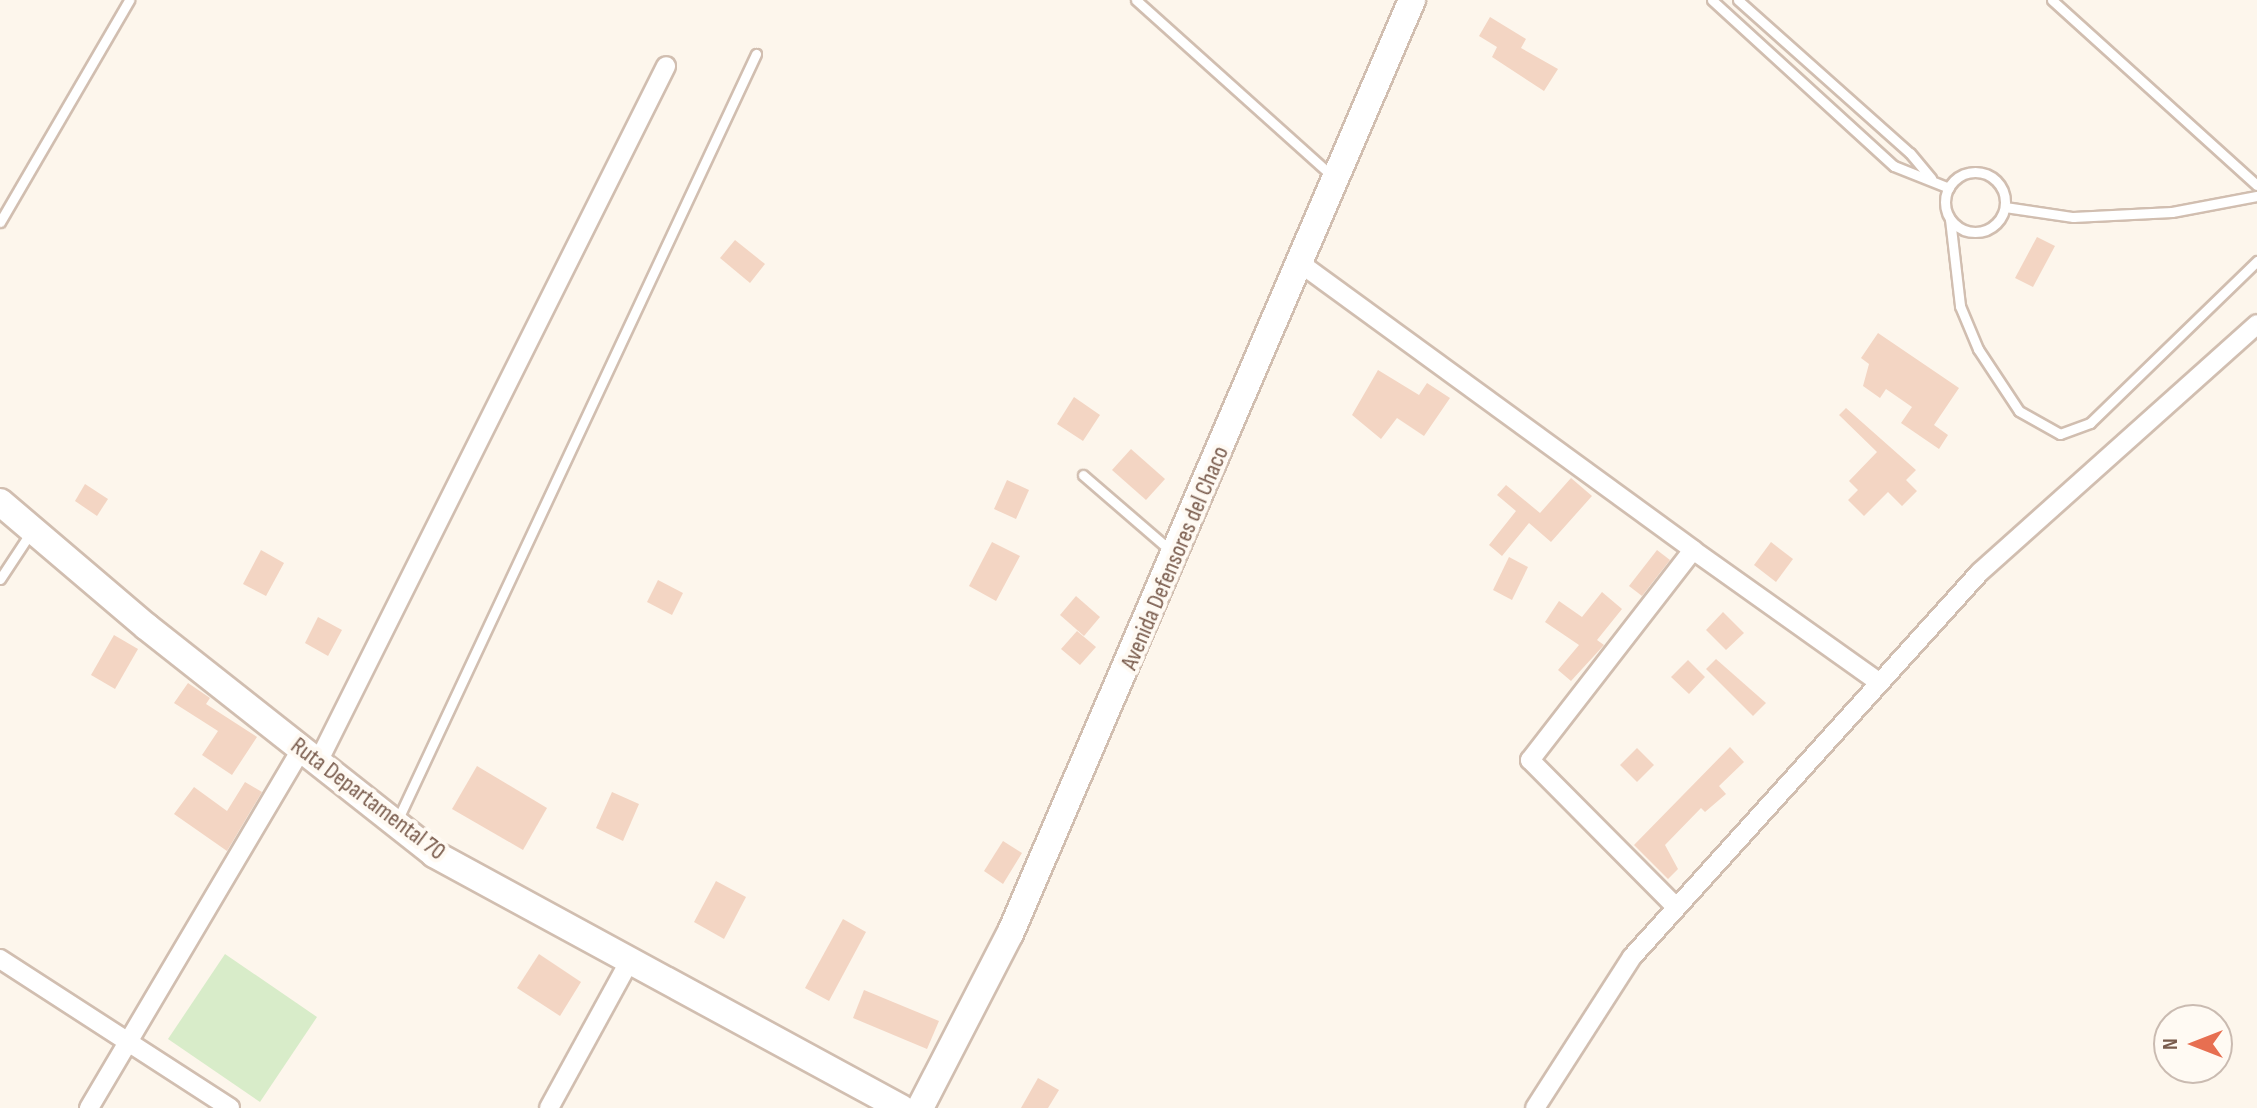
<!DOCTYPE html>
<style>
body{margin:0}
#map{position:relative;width:2257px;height:1108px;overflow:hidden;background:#fdf6ec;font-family:"Sofia Sans Condensed",sans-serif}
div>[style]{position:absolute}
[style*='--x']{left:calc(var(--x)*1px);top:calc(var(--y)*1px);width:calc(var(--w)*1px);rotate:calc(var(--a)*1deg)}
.green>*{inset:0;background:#d8ecc9}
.building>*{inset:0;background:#f3d5c3}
.roads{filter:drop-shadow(2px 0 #d1beb0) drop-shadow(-2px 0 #d1beb0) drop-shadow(0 2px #d1beb0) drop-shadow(0 -2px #d1beb0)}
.service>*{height:9px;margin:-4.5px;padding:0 4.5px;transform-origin:4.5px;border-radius:4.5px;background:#fff}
.service>.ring{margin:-4.5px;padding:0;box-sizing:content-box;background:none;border:9px solid #fff;border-radius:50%}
.minor>*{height:18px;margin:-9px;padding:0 9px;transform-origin:9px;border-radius:9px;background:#fff}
.secondary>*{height:26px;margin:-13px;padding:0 13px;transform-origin:13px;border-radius:13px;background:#fff}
span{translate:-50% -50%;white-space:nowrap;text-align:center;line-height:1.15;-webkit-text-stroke:8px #fffaf3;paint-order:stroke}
.street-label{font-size:24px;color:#7a5c4d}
.north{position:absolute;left:2153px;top:1004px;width:80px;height:80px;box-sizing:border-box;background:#fffaf3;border:2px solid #cabbb1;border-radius:50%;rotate:270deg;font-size:22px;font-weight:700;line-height:32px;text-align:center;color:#7a5c4d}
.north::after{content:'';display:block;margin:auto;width:28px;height:36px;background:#e76f51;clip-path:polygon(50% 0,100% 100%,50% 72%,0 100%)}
</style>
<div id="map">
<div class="green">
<i style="clip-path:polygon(225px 954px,317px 1017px,260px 1102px,168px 1039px)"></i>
</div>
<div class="building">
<i style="clip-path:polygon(1490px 17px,1526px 39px,1521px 48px,1558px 69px,1544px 91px,1492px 57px,1497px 47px,1479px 36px)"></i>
<i style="clip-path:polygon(2037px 237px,2055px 246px,2033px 287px,2015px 278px)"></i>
<i style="clip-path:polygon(735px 240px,765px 264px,750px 283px,720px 258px)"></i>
<i style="clip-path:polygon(1878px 333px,1959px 388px,1934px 425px,1948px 435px,1939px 449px,1901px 423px,1912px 407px,1886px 389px,1880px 398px,1863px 386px,1869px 364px,1861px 358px)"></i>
<i style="clip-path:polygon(1378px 370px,1419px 395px,1427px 383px,1450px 398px,1424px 436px,1397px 418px,1381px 439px,1352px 415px)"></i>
<i style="clip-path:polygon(1074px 397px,1100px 415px,1083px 441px,1057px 424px)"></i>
<i style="clip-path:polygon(1846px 408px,1916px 470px,1906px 480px,1917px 491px,1902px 506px,1888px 492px,1864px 516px,1848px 500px,1858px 490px,1849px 481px,1877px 452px,1839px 415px)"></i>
<i style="clip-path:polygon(1131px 449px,1165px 479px,1146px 500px,1112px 470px)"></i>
<i style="clip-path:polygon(1571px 478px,1592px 496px,1551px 542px,1529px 523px,1502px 556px,1489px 545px,1516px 511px,1497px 495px,1506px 485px,1540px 513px)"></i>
<i style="clip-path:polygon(1007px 480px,1029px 490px,1016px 519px,994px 509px)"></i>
<i style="clip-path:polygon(85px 484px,108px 499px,97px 516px,75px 501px)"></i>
<i style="clip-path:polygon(992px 542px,1020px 556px,996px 601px,969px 586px)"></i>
<i style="clip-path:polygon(1771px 542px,1793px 559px,1776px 582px,1754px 565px)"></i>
<i style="clip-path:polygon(261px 550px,284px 563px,266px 596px,243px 584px)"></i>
<i style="clip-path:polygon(1657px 550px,1670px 560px,1642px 596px,1629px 586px)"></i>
<i style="clip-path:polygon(1509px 557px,1528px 567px,1512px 600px,1493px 590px)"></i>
<i style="clip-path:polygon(658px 580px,683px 593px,672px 615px,647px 602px)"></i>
<i style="clip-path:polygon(1602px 592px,1622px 609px,1597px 640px,1604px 645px,1571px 681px,1558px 670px,1579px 645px,1545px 622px,1559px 601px,1582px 617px)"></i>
<i style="clip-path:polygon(1076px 596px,1100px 617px,1084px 636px,1060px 615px)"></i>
<i style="clip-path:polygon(1723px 612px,1744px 633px,1726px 650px,1706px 630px)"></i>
<i style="clip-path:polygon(318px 617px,342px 630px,328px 656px,305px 643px)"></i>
<i style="clip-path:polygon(1077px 631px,1096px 647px,1080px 665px,1061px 649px)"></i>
<i style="clip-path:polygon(114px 635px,138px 649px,115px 689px,91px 675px)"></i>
<i style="clip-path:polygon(1716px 659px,1766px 703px,1753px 716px,1706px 669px)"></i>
<i style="clip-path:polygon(1688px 660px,1705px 677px,1689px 694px,1671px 677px)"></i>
<i style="clip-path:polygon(188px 683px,210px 698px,206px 704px,257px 737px,232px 775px,202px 755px,218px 731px,174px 703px)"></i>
<i style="clip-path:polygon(1730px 747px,1744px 762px,1719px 786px,1726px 794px,1705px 812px,1701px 808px,1665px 845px,1678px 869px,1668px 879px,1634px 845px)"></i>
<i style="clip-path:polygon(1637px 748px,1654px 765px,1637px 782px,1620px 765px)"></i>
<i style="clip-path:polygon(477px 766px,547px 808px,523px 850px,452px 809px)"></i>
<i style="clip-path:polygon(245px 782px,262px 792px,227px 851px,174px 814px,194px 787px,227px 811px)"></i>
<i style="clip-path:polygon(612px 792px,639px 804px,623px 841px,596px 828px)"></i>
<i style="clip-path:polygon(1003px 841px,1022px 853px,1003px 884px,984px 871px)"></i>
<i style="clip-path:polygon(716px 881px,746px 897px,724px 939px,694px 922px)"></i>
<i style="clip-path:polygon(843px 919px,866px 932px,829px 1001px,805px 988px)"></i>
<i style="clip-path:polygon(539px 954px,581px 982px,560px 1016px,517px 988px)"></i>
<i style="clip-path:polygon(864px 990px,939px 1021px,927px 1049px,853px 1018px)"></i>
<i style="clip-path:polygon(1038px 1078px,1059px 1090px,1048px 1108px,1021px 1108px)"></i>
</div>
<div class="roads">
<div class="service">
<i style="--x:1136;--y:0;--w:265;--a:41.9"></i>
<i style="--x:1712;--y:0;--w:246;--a:42.4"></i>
<i style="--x:1894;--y:166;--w:59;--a:21.8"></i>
<i style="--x:1738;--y:0;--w:230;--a:41.7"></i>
<i style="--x:1910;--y:153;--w:33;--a:50"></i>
<i style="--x:2052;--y:0;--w:276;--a:42.1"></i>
<i class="ring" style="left:1945px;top:172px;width:51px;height:51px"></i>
<i style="--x:2005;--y:207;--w:69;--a:8.4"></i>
<i style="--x:2073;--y:217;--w:99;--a:-2.9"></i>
<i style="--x:2172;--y:212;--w:86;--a:-10.7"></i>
<i style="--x:1950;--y:219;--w:88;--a:83.4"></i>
<i style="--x:1960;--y:306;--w:47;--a:67.3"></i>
<i style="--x:1978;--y:349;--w:74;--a:56.5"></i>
<i style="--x:2019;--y:411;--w:47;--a:29.3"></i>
<i style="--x:2060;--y:434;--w:32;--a:-20"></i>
<i style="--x:2090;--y:423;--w:233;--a:-44.1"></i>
<i style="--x:0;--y:222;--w:257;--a:-59.8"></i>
<i style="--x:1083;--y:475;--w:116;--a:40.8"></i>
<i style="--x:0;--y:579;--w:56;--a:-56.6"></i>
<i style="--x:397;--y:821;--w:847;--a:-64.92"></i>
</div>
<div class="minor">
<i style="--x:1300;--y:263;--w:487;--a:36.1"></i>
<i style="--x:1693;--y:550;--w:266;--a:127.8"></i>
<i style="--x:1530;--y:760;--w:206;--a:45.2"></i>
<i style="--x:1693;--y:550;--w:228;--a:35.4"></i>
<i style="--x:318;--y:762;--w:778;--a:-63.43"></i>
<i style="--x:0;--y:959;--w:274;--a:32.9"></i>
<i style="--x:89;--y:1108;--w:417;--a:-59.4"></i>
<i style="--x:549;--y:1108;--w:169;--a:-61.3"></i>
<i style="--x:1535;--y:1108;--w:179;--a:-57.3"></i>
<i style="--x:1632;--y:957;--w:519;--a:-47.89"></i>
<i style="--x:1980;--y:572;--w:372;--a:-41.8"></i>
</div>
<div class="secondary">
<i style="--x:0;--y:502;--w:193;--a:40.4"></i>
<i style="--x:147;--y:627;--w:366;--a:38.3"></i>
<i style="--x:434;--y:854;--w:532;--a:28.54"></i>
<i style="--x:920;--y:1108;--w:196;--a:-62.7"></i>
<i style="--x:1010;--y:934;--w:1017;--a:-66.71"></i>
</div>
</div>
<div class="street-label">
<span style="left:1175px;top:558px;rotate:-67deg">Avenida Defensores del Chaco</span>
<span style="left:368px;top:799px;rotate:37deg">Ruta Departamental 70</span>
</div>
<div class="north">N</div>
</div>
